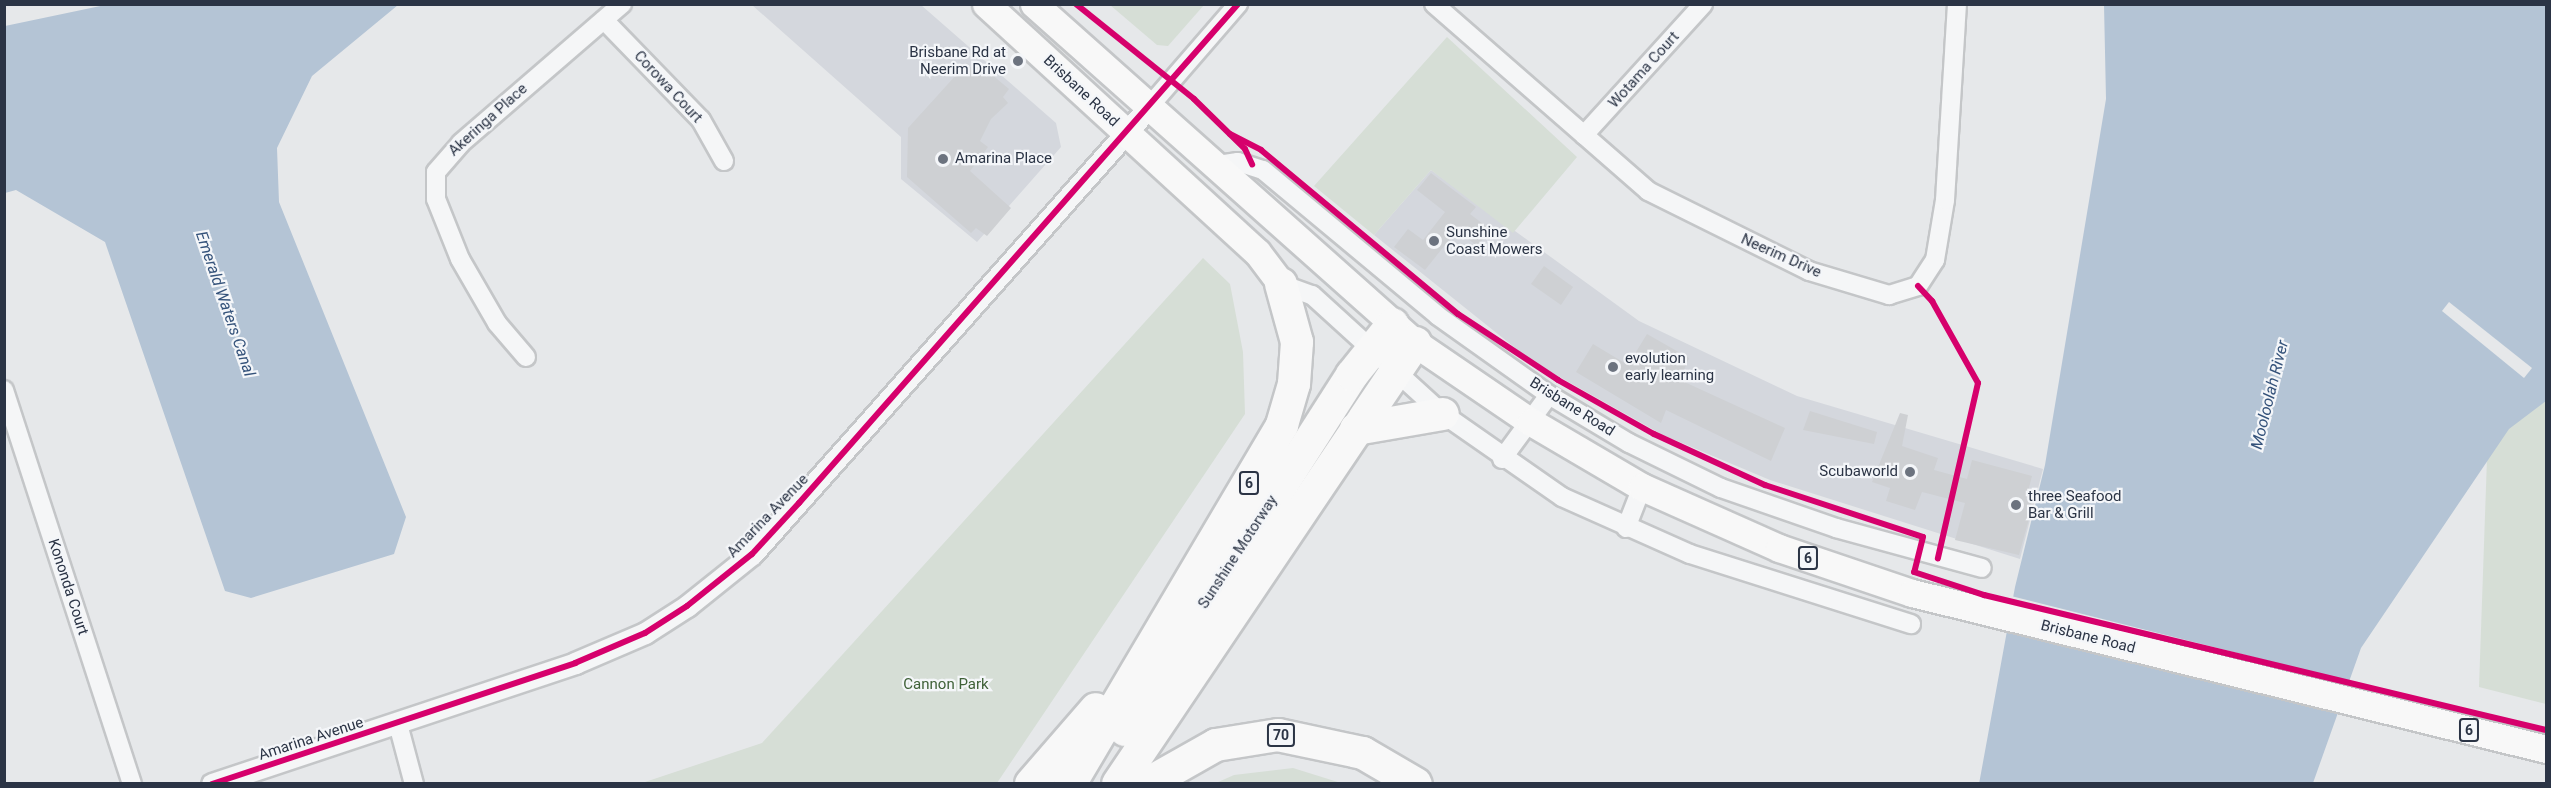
<!DOCTYPE html>
<style>
body{margin:0}
#map{position:relative;width:2551px;height:788px;overflow:hidden;background:#e6e8ea;font-family:Roboto,sans-serif}
div>[style]{position:absolute}
[style*='--x']{left:calc(var(--x)*1px);top:calc(var(--y)*1px);width:calc(var(--w)*1px);rotate:calc(var(--a)*1deg)}
.built>*{inset:0;background:#d4d7dd}
.green>*{inset:0;background:#d6ded6}
.water>*{inset:0;background:#b4c4d5}
.pier>*{inset:0;background:#e6e8ea}
.building>*{inset:0;background:#ced0d3}
.roads{filter:drop-shadow(2px 0 #c4c6c8) drop-shadow(-2px 0 #c4c6c8) drop-shadow(0 2px #c4c6c8) drop-shadow(0 -2px #c4c6c8)}
.minor>*{height:18px;margin:-9px;padding:0 9px;transform-origin:9px;border-radius:9px;background:#f5f6f7}
.tertiary>*{height:21px;margin:-10.5px;padding:0 10.5px;transform-origin:10.5px;border-radius:10.5px;background:#f5f6f7}
.primary>*{height:27px;margin:-13.5px;padding:0 13.5px;transform-origin:13.5px;border-radius:13.5px;background:#f8f8f8}
.motorway>*{height:32px;margin:-16px;padding:0 16px;transform-origin:16px;border-radius:16px;background:#f8f8f8}
.cycleway>*{height:6px;margin:-3px;padding:0 3px;transform-origin:3px;border-radius:3px;background:#d6006c}
.dots>*{width:16px;height:16px;translate:-50% -50%;box-sizing:border-box;border:3px solid #f4f6f9;border-radius:50%}
span{translate:-50% -50%;white-space:nowrap;text-align:center;line-height:1.15;-webkit-text-stroke:4.5px #f4f6f9;paint-order:stroke}
.shield-label span{padding:2px 4px;background:#f4f6f9;border:2px solid;border-radius:4px;-webkit-text-stroke-width:0}
.shield-label{font-size:14px;color:#2b3445;font-weight:700}
.poi-label{font-size:15px;color:#2b3445}
.right{translate:-100% -50%;text-align:right}
.left{translate:0 -50%;text-align:left}
.street-label{font-size:15px;color:#2b3445}
.park-label{font-size:15px;color:#3f6138}
.water-label{font-size:16px;color:#34527a;font-style:italic}
.frame{position:absolute;inset:0;border:6px solid #2b3445;pointer-events:none}
</style>
<div id="map">
<div class="built">
<i style="clip-path:polygon(752px 5px,921px 5px,1056px 123px,1061px 147px,977px 242px,901px 179px,901px 137px)"></i>
<i style="clip-path:polygon(1431px 170px,1639px 321px,1797px 396px,2043px 469px,2020px 559px,1770px 480px,1663px 435px,1533px 362px,1374px 235px)"></i>
</div>
<div class="green">
<i style="clip-path:polygon(1110px 5px,1110px 4px,1204px 5px,1168px 46px,1157px 45px)"></i>
<i style="clip-path:polygon(1447px 37px,1577px 157px,1513px 233px,1431px 170px,1374px 235px,1314px 186px)"></i>
<i style="clip-path:polygon(1203px 258px,1230px 284px,1243px 352px,1245px 414px,997px 783px,642px 783px,762px 743px)"></i>
<i style="clip-path:polygon(2546px 341px,2546px 704px,2479px 687px,2489px 401px)"></i>
<i style="clip-path:polygon(1293px 768px,1341px 783px,1216px 783px,1234px 775px)"></i>
</div>
<div class="water">
<i style="clip-path:polygon(110px 4px,398px 5px,312px 76px,277px 148px,279px 202px,406px 517px,394px 554px,251px 598px,225px 591px,105px 242px,16px 190px,5px 193px,5px 26px)"></i>
<i style="clip-path:polygon(2104px 5px,2546px 5px,2546px 401px,2509px 429px,2361px 648px,2313px 783px,1979px 784px,2015px 587px,2045px 465px,2106px 99px)"></i>
</div>
<div class="pier">
<i style="clip-path:polygon(2449px 302px,2532px 368px,2524px 378px,2442px 311px)"></i>
<i style="clip-path:polygon(2011px 596px,2352px 682px,2342px 712px,2005px 628px)"></i>
</div>
<div class="building">
<i style="clip-path:polygon(967px 63px,973px 70px,979px 64px,1009px 89px,1003px 97px,1008px 103px,991px 119px,980px 141px,988px 147px,970px 171px,1011px 208px,987px 236px,976px 228px,971px 233px,907px 177px,908px 128px)"></i>
<i style="clip-path:polygon(1431px 173px,1476px 207px,1470px 214px,1491px 230px,1477px 246px,1457px 230px,1425px 270px,1394px 247px,1408px 229px,1423px 240px,1445px 212px,1417px 190px)"></i>
<i style="clip-path:polygon(1544px 266px,1573px 287px,1561px 305px,1531px 284px)"></i>
<i style="clip-path:polygon(1647px 334px,1689px 358px,1680px 380px,1785px 428px,1771px 461px,1666px 410px,1661px 423px,1576px 372px,1593px 344px,1628px 365px)"></i>
<i style="clip-path:polygon(1810px 411px,1877px 432px,1874px 444px,1803px 430px)"></i>
<i style="clip-path:polygon(1900px 413px,1908px 415px,1902px 446px,1938px 458px,1934px 470px,1967px 479px,1972px 460px,2032px 476px,2026px 499px,2034px 501px,2019px 555px,1955px 540px,1965px 503px,1922px 492px,1915px 510px,1886px 501px,1890px 488px,1872px 482px)"></i>
</div>
<div class="roads">
<div class="minor">
<i style="--x:1434;--y:4;--w:284;--a:41.1"></i>
<i style="--x:1648;--y:191;--w:180;--a:26.4"></i>
<i style="--x:1809;--y:271;--w:84;--a:16.7"></i>
<i style="--x:1889;--y:295;--w:30;--a:-17"></i>
<i style="--x:1918;--y:286;--w:31;--a:-57"></i>
<i style="--x:1935;--y:260;--w:61;--a:-80.5"></i>
<i style="--x:1945;--y:200;--w:196;--a:-86.5"></i>
<i style="--x:604;--y:20;--w:139;--a:45.9"></i>
<i style="--x:701;--y:120;--w:47;--a:60.7"></i>
<i style="--x:1148;--y:108;--w:138;--a:-49.1"></i>
<i style="--x:1584;--y:135;--w:177;--a:-47.7"></i>
<i style="--x:1212;--y:166;--w:26;--a:-9"></i>
<i style="--x:1238;--y:162;--w:26;--a:18"></i>
<i style="--x:1263;--y:170;--w:228;--a:39.8"></i>
<i style="--x:1438;--y:316;--w:136;--a:35.4"></i>
<i style="--x:1549;--y:395;--w:93;--a:31"></i>
<i style="--x:1629;--y:443;--w:102;--a:26.1"></i>
<i style="--x:1721;--y:488;--w:122;--a:19.2"></i>
<i style="--x:1836;--y:528;--w:151;--a:15.3"></i>
<i style="--x:1281;--y:284;--w:33;--a:20"></i>
<i style="--x:1312;--y:295;--w:177;--a:42.3"></i>
<i style="--x:1443;--y:414;--w:145;--a:34.9"></i>
<i style="--x:1562;--y:497;--w:140;--a:24"></i>
<i style="--x:1690;--y:554;--w:232;--a:17.6"></i>
<i style="--x:526;--y:357;--w:45;--a:-130.5"></i>
<i style="--x:497;--y:323;--w:74;--a:-120"></i>
<i style="--x:460;--y:259;--w:65;--a:-111.8"></i>
<i style="--x:436;--y:199;--w:27;--a:-90"></i>
<i style="--x:436;--y:172;--w:38;--a:-49"></i>
<i style="--x:461;--y:143;--w:213;--a:-40.8"></i>
<i style="--x:4;--y:390;--w:414;--a:72"></i>
<i style="--x:1502;--y:459;--w:79;--a:-53.7"></i>
<i style="--x:1626;--y:528;--w:44;--a:-68.7"></i>
<i style="--x:398;--y:724;--w:62;--a:75.1"></i>
</div>
<div class="tertiary">
<i style="--x:212;--y:784;--w:383;--a:-18.4"></i>
<i style="--x:575;--y:663;--w:76;--a:-23.2"></i>
<i style="--x:645;--y:633;--w:50;--a:-32.7"></i>
<i style="--x:687;--y:606;--w:83;--a:-38.7"></i>
<i style="--x:752;--y:554;--w:596;--a:-48.4"></i>
</div>
<div class="primary">
<i style="--x:986;--y:4;--w:367;--a:42.5"></i>
<i style="--x:1257;--y:252;--w:40;--a:53"></i>
<i style="--x:1034;--y:4;--w:510;--a:41.66"></i>
<i style="--x:1415;--y:343;--w:140;--a:34.3"></i>
<i style="--x:1531;--y:422;--w:129;--a:30.4"></i>
<i style="--x:1642;--y:487;--w:150;--a:24"></i>
<i style="--x:1779;--y:548;--w:140;--a:18.7"></i>
<i style="--x:1912;--y:593;--w:653;--a:13.82"></i>
</div>
<div class="motorway">
<i style="--x:1356;--y:429;--w:88;--a:-9.8"></i>
<i style="--x:1125;--y:730;--w:421;--a:-57.4"></i>
<i style="--x:1352;--y:375;--w:65;--a:-51.2"></i>
<i style="--x:1031;--y:784;--w:99;--a:-49.1"></i>
<i style="--x:1070;--y:784;--w:417;--a:-59.4"></i>
<i style="--x:1282;--y:425;--w:43;--a:-73.7"></i>
<i style="--x:1294;--y:384;--w:42;--a:-85.9"></i>
<i style="--x:1297;--y:342;--w:60;--a:-105.4"></i>
<i style="--x:1118;--y:784;--w:532;--a:-56.04"></i>
<i style="--x:1147;--y:784;--w:79;--a:-29.5"></i>
<i style="--x:1216;--y:745;--w:63;--a:-9.2"></i>
<i style="--x:1278;--y:735;--w:87;--a:12"></i>
<i style="--x:1363;--y:753;--w:61;--a:30.3"></i>
</div>
</div>
<div class="cycleway">
<i style="--x:1076;--y:4;--w:151;--a:38.8"></i>
<i style="--x:1194;--y:99;--w:71;--a:44.4"></i>
<i style="--x:1245;--y:149;--w:17;--a:65"></i>
<i style="--x:1230;--y:134;--w:35;--a:27"></i>
<i style="--x:1261;--y:150;--w:256;--a:39.8"></i>
<i style="--x:1458;--y:314;--w:120;--a:33.4"></i>
<i style="--x:1558;--y:380;--w:110;--a:29.4"></i>
<i style="--x:1654;--y:434;--w:122;--a:24.7"></i>
<i style="--x:1765;--y:485;--w:166;--a:18.2"></i>
<i style="--x:1923;--y:537;--w:36;--a:104"></i>
<i style="--x:1914;--y:572;--w:74;--a:18.2"></i>
<i style="--x:1984;--y:595;--w:578;--a:13.51"></i>
<i style="--x:1918;--y:286;--w:21;--a:47"></i>
<i style="--x:1932;--y:301;--w:94;--a:60.7"></i>
<i style="--x:1978;--y:383;--w:180;--a:102.9"></i>
<i style="--x:212;--y:784;--w:383;--a:-18.4"></i>
<i style="--x:575;--y:663;--w:76;--a:-23.2"></i>
<i style="--x:645;--y:633;--w:50;--a:-32.7"></i>
<i style="--x:687;--y:606;--w:83;--a:-38.7"></i>
<i style="--x:752;--y:554;--w:69;--a:-47.3"></i>
<i style="--x:799;--y:503;--w:665;--a:-48.66"></i>
</div>
<div class="dots">
<i style="left:1018px;top:61px;background:#6c737f"></i>
<i style="left:943px;top:159px;background:#6c737f"></i>
<i style="left:1434px;top:241px;background:#6c737f"></i>
<i style="left:1613px;top:367px;background:#6c737f"></i>
<i style="left:1910px;top:472px;background:#6c737f"></i>
<i style="left:2016px;top:505px;background:#6c737f"></i>
</div>
<div class="shield-label">
<span style="left:1249px;top:483px">6</span>
<span style="left:1808px;top:558px">6</span>
<span style="left:2469px;top:730px">6</span>
<span style="left:1281px;top:735px">70</span>
</div>
<div class="poi-label">
<span class="right" style="left:1006px;top:61px">Brisbane Rd at<br>Neerim Drive</span>
<span class="left" style="left:955px;top:159px">Amarina Place</span>
<span class="left" style="left:1446px;top:241px">Sunshine<br>Coast Mowers</span>
<span class="left" style="left:1625px;top:367px">evolution<br>early learning</span>
<span class="right" style="left:1898px;top:472px">Scubaworld</span>
<span class="left" style="left:2028px;top:505px">three Seafood<br>Bar &amp; Grill</span>
</div>
<div class="street-label">
<span style="left:1644px;top:70px;rotate:-48deg">Wotama Court</span>
<span style="left:668px;top:87px;rotate:47deg">Corowa Court</span>
<span style="left:1081px;top:91px;rotate:43deg">Brisbane Road</span>
<span style="left:488px;top:120px;rotate:-42deg">Akeringa Place</span>
<span style="left:1781px;top:256px;rotate:24deg">Neerim Drive</span>
<span style="left:1572px;top:407px;rotate:32deg">Brisbane Road</span>
<span style="left:768px;top:516px;rotate:-46deg">Amarina Avenue</span>
<span style="left:1238px;top:552px;rotate:-57deg">Sunshine Motorway</span>
<span style="left:68px;top:587px;rotate:72deg">Kononda Court</span>
<span style="left:2088px;top:637px;rotate:14deg">Brisbane Road</span>
<span style="left:311px;top:739px;rotate:-18deg">Amarina Avenue</span>
</div>
<div class="park-label">
<span style="left:946px;top:685px">Cannon Park</span>
</div>
<div class="water-label">
<span style="left:225px;top:304px;rotate:71deg">Emerald Waters Canal</span>
<span style="left:2270px;top:395px;rotate:-76deg">Mooloolah River</span>
</div>
<div class="frame"></div>
</div>
